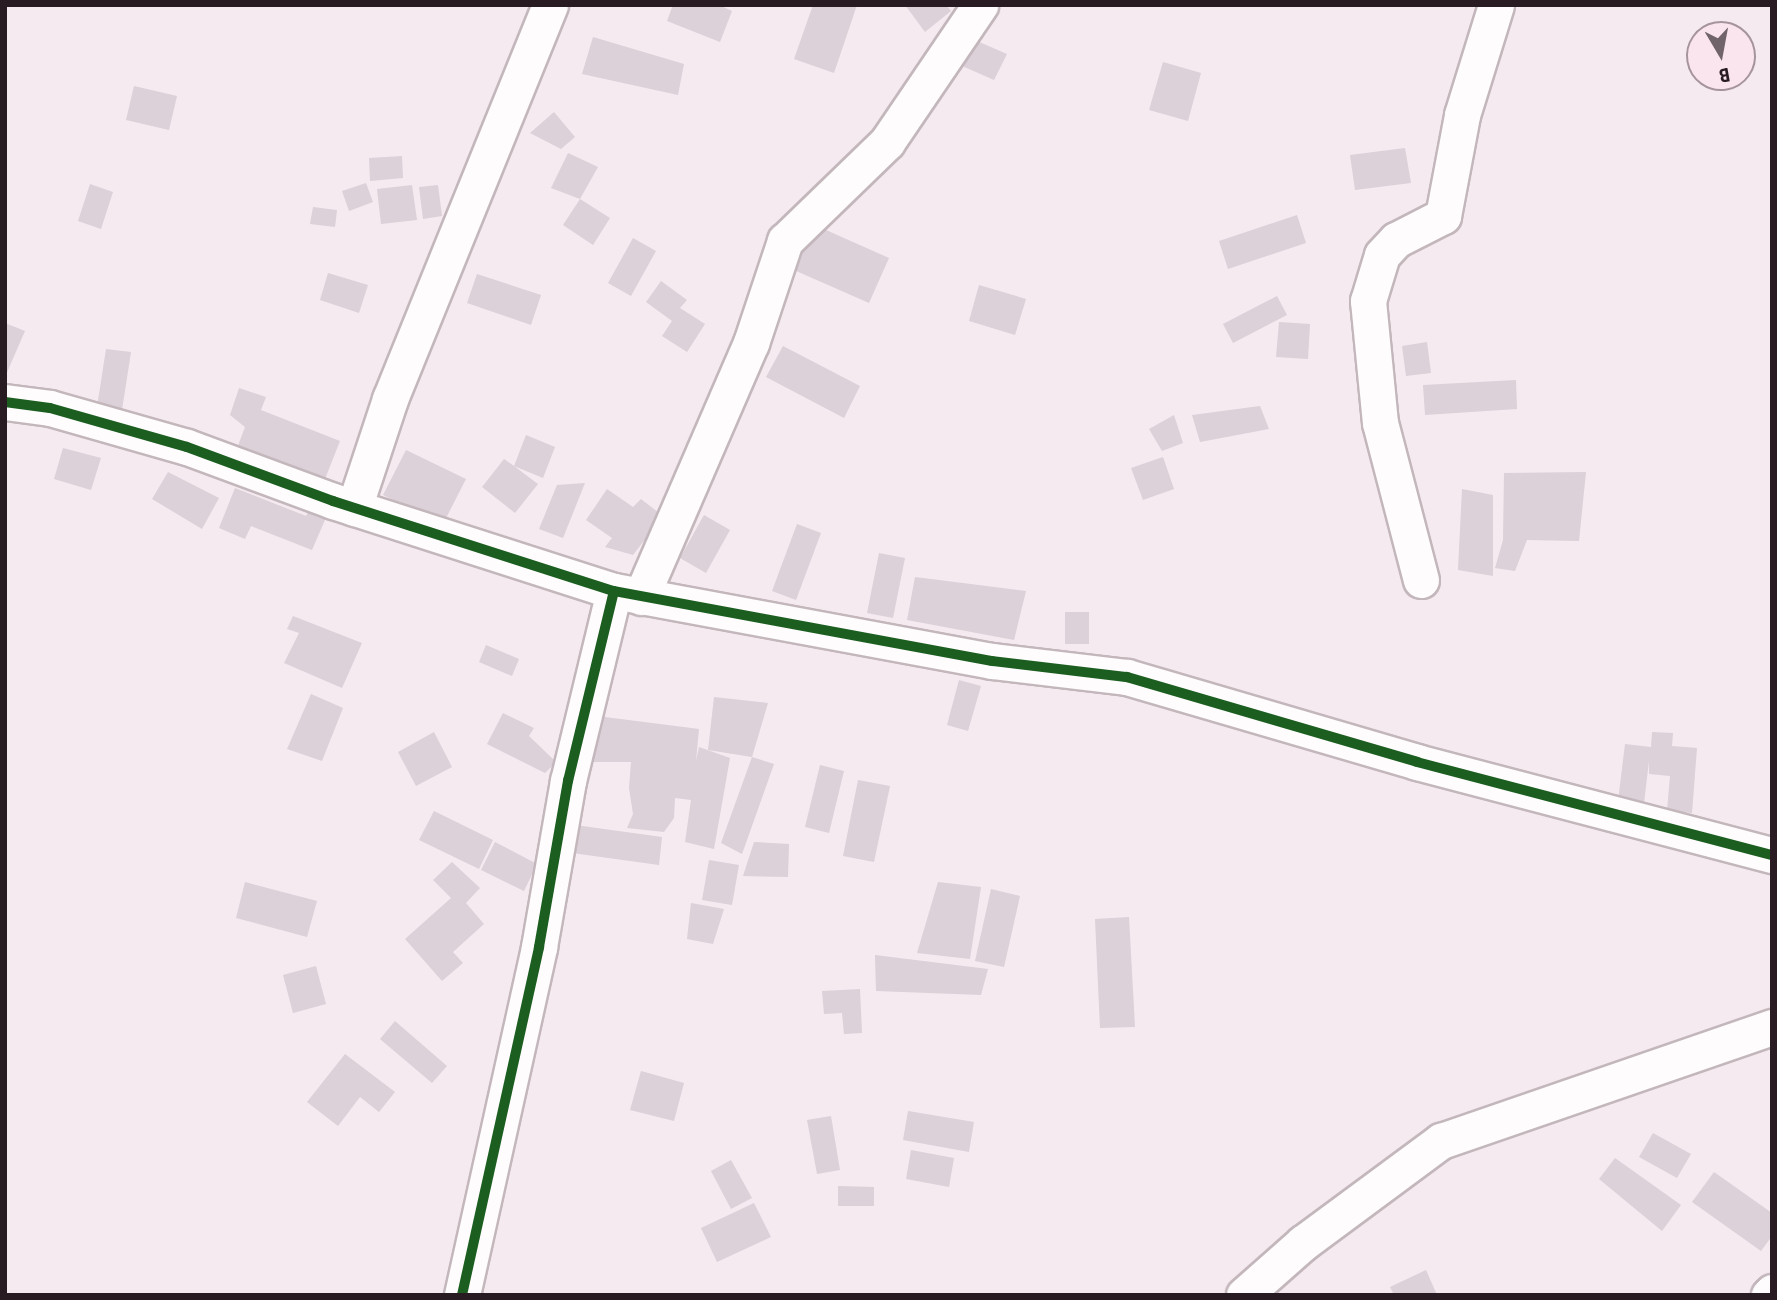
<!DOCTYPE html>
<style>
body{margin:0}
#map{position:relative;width:1777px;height:1300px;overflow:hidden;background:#f5eaef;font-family:"Roboto Condensed",sans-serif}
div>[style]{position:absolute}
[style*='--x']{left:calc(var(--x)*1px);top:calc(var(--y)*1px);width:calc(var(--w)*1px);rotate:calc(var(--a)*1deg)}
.building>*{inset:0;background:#dcd0d9}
.roads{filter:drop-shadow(2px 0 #c3b7bc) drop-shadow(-2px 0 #c3b7bc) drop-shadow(0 2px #c3b7bc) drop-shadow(0 -2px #c3b7bc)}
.minor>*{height:35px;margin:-17.5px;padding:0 17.5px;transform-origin:17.5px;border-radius:17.5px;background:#fefcfd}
.cycleway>*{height:10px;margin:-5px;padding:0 5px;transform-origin:5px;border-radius:5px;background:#1b5e20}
span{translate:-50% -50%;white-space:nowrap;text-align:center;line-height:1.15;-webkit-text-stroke:5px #fae5ee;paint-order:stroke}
.frame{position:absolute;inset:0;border:7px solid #281b21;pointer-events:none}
.north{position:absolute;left:1686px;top:21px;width:70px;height:70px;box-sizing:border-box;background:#fae5ee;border:2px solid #a6949c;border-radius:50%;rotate:170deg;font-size:19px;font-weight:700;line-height:28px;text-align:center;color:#281b21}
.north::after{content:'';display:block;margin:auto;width:24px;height:32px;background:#706369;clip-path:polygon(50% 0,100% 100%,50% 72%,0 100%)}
</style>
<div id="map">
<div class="building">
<i style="clip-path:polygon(673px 5px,719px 5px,732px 11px,720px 42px,667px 21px)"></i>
<i style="clip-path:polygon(813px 5px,857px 5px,834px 73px,794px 59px)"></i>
<i style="clip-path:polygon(905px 5px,946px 5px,951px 11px,925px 32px)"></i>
<i style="clip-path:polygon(947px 28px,1007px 54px,994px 80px,935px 54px)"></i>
<i style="clip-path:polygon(593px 37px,684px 64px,678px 95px,582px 74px)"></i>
<i style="clip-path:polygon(1163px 62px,1201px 73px,1188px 121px,1149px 110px)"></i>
<i style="clip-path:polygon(134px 86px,177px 96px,169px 130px,126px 120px)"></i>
<i style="clip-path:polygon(554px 112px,575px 137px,561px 149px,530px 133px)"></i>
<i style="clip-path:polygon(1405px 148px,1411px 183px,1355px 190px,1350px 155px)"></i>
<i style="clip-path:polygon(568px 153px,598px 167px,580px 199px,551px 188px)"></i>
<i style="clip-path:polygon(402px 156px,403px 178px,370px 181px,369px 158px)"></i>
<i style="clip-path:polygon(366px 183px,373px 202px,349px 211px,342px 191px)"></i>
<i style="clip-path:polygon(90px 184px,113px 192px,101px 229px,78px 221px)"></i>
<i style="clip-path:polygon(412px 185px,417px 220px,381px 224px,377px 189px)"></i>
<i style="clip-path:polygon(438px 185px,442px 216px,423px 219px,419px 187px)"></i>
<i style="clip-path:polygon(580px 199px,610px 218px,593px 245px,563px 225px)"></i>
<i style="clip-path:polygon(313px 207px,337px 210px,335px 227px,310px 224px)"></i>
<i style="clip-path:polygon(1297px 215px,1306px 243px,1228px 269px,1219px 241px)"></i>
<i style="clip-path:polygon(799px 218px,889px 258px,869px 303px,778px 263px)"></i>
<i style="clip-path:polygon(633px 238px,656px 251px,631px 296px,608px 283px)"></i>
<i style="clip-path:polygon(328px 273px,368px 285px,359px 313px,320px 300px)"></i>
<i style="clip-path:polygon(477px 274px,541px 295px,531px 325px,467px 303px)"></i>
<i style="clip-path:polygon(661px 281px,687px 300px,680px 308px,705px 324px,687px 352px,662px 336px,672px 321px,646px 302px)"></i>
<i style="clip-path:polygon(979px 285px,1026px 299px,1015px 335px,969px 321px)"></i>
<i style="clip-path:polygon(1277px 296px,1287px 315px,1233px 343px,1223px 324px)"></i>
<i style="clip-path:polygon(1279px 322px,1310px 324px,1308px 359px,1276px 357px)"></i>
<i style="clip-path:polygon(5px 323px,25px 331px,5px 377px)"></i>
<i style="clip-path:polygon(1427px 342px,1431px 373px,1406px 376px,1402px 346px)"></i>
<i style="clip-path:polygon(783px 346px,860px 386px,844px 418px,766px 377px)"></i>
<i style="clip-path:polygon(106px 349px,131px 352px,122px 410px,97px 407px)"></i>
<i style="clip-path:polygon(1516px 380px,1517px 409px,1425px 415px,1423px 385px)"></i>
<i style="clip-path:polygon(239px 388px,266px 397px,261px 410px,340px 441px,323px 484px,236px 451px,245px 427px,230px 415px)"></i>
<i style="clip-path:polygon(1260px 406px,1269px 429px,1200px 442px,1192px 415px)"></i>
<i style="clip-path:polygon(1174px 415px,1183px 443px,1162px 451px,1149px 429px)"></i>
<i style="clip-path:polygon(526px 435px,555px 447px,543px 478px,514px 466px,538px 484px,515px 513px,482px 487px,504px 459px,514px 466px)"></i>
<i style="clip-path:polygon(63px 448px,101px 458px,91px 490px,54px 479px)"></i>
<i style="clip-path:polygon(406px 450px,466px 479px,443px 524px,383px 495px)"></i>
<i style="clip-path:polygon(1163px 457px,1174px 489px,1143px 500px,1131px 468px)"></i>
<i style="clip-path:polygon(168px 472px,219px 498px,202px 529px,152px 499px)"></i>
<i style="clip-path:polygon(1586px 472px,1579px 541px,1527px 540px,1515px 571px,1495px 568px,1503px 540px,1504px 473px)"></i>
<i style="clip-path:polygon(585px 483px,563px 538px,539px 529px,557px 485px)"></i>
<i style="clip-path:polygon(235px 488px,306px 516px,311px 506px,328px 513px,312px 550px,251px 526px,245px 539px,219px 528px)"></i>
<i style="clip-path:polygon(607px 489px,633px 507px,641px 499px,663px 516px,633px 555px,605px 547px,612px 538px,586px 520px)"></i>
<i style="clip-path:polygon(1462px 489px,1493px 495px,1493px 576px,1458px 570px)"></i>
<i style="clip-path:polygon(704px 515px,730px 530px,706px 573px,680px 558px)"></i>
<i style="clip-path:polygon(797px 524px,821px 533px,796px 600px,772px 591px)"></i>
<i style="clip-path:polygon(879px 553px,905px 558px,893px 618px,867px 613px)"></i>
<i style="clip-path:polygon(915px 577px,1026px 591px,1014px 640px,907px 620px)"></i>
<i style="clip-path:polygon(1065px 612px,1089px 612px,1089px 644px,1065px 644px)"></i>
<i style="clip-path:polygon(293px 616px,362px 643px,342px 688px,284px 663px,299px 633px,287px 629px)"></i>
<i style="clip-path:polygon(486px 645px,519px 659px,512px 676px,479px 662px)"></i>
<i style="clip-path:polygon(959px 680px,981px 686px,968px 731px,947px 725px)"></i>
<i style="clip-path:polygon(311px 694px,343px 708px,322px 761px,287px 749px)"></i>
<i style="clip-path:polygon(714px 697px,768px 703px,752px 757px,708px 750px)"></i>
<i style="clip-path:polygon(503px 713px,534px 728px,529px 736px,556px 762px,545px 773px,487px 744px)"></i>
<i style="clip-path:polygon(597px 716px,699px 729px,696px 761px,699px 747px,730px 758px,714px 849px,685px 842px,691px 800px,675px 798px,674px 818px,664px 832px,627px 828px,633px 814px,629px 788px,631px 762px,588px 762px)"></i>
<i style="clip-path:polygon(434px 732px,452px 767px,416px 786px,398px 752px)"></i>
<i style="clip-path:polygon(1652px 732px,1673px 733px,1672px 746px,1697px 748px,1692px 813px,1667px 811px,1670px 776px,1649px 774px,1649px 761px,1643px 812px,1617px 809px,1625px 744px,1651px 747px)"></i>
<i style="clip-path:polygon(752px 757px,774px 764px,742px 854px,721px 843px)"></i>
<i style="clip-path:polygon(820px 765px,844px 771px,829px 833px,805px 827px)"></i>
<i style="clip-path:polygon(858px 780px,890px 786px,874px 862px,843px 856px)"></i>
<i style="clip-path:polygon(434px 811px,493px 840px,479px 869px,419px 840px)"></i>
<i style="clip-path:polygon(575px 825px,662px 837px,659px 865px,572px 853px)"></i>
<i style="clip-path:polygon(495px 842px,537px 864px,524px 891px,481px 870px)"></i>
<i style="clip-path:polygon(754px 842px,789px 844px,788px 877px,743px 876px)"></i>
<i style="clip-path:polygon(709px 860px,739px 865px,732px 905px,702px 900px)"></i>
<i style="clip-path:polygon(452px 862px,480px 888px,466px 903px,484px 924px,453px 952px,463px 963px,442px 981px,405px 939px,451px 898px,433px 880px)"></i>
<i style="clip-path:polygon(245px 882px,317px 901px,307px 937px,236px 918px)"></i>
<i style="clip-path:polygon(938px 882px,981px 887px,970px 959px,917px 953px)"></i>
<i style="clip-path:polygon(991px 889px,1020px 896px,1004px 967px,975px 961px)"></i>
<i style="clip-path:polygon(691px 903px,724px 909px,713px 944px,687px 939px)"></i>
<i style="clip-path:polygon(1129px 917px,1135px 1027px,1100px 1028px,1095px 919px)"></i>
<i style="clip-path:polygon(875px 955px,988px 969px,981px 995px,876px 991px)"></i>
<i style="clip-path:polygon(316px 966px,326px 1004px,293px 1013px,283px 975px)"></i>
<i style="clip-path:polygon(860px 989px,862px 1033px,844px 1034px,842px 1013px,824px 1014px,822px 991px)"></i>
<i style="clip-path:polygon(395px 1021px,447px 1066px,432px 1083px,380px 1039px)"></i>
<i style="clip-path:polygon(345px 1054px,395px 1092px,379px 1112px,360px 1097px,338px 1126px,307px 1102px)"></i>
<i style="clip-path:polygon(641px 1071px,684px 1083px,674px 1121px,630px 1110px)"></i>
<i style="clip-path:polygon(908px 1111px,974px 1122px,969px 1152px,903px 1140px)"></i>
<i style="clip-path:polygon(831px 1116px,840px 1170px,817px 1174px,807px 1120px)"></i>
<i style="clip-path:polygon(1653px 1133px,1691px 1154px,1677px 1178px,1639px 1157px)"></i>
<i style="clip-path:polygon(911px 1150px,954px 1158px,949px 1187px,906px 1179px)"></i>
<i style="clip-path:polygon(1615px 1158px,1681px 1205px,1662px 1231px,1599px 1179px)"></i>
<i style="clip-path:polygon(731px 1160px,752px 1198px,731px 1209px,711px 1171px)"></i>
<i style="clip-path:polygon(1714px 1172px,1772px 1213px,1772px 1236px,1761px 1251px,1692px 1202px)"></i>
<i style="clip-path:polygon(838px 1186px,874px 1187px,874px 1206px,838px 1206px)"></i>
<i style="clip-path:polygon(754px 1203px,771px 1237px,717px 1262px,701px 1228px)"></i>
<i style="clip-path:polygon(1426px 1270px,1437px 1295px,1394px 1295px,1390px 1287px)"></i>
</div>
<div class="roads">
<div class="minor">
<i style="--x:5;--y:402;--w:45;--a:7.6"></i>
<i style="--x:50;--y:408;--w:142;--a:15.9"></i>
<i style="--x:187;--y:447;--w:156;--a:20.3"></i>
<i style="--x:333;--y:501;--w:295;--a:17.8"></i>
<i style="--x:614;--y:591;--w:384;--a:10.5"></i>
<i style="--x:992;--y:661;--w:136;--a:6.8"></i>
<i style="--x:1127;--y:677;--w:302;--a:16.3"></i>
<i style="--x:1417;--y:762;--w:367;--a:14.7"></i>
<i style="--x:354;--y:508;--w:115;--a:-71.7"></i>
<i style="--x:390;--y:399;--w:425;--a:-67.9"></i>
<i style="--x:1421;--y:580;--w:162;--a:-104.6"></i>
<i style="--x:1380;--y:423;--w:123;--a:-95.6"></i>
<i style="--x:1368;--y:301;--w:48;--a:-73.1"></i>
<i style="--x:1382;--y:255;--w:21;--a:-47"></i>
<i style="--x:1396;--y:240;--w:53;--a:-27.1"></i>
<i style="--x:1443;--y:216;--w:103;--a:-79.3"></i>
<i style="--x:1462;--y:115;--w:115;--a:-72.8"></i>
<i style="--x:641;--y:597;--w:277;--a:-66.6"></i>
<i style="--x:751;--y:343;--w:108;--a:-71.6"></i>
<i style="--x:785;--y:241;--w:142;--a:-44.1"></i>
<i style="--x:887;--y:142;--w:166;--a:-55.8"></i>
<i style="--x:462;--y:1295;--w:356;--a:-77.5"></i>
<i style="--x:539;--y:947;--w:169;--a:-80.1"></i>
<i style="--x:568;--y:781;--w:195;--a:-76.4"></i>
<i style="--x:1244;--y:1295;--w:79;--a:-41.4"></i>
<i style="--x:1303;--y:1243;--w:172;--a:-36.5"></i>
<i style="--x:1441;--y:1141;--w:350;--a:-19"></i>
<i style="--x:1769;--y:1295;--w:4;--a:-45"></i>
</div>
</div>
<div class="cycleway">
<i style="--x:5;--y:402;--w:45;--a:7.6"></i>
<i style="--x:50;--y:408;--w:142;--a:15.9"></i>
<i style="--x:187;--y:447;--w:156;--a:20.3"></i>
<i style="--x:333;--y:501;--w:295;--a:17.8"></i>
<i style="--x:614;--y:591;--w:384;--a:10.5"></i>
<i style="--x:992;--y:661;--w:136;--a:6.8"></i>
<i style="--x:1127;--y:677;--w:302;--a:16.3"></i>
<i style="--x:1417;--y:762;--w:367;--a:14.7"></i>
<i style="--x:462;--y:1295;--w:356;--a:-77.5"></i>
<i style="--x:539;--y:947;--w:169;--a:-80.1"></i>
<i style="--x:568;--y:781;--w:195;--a:-76.4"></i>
</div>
<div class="frame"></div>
<div class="north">B</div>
</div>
